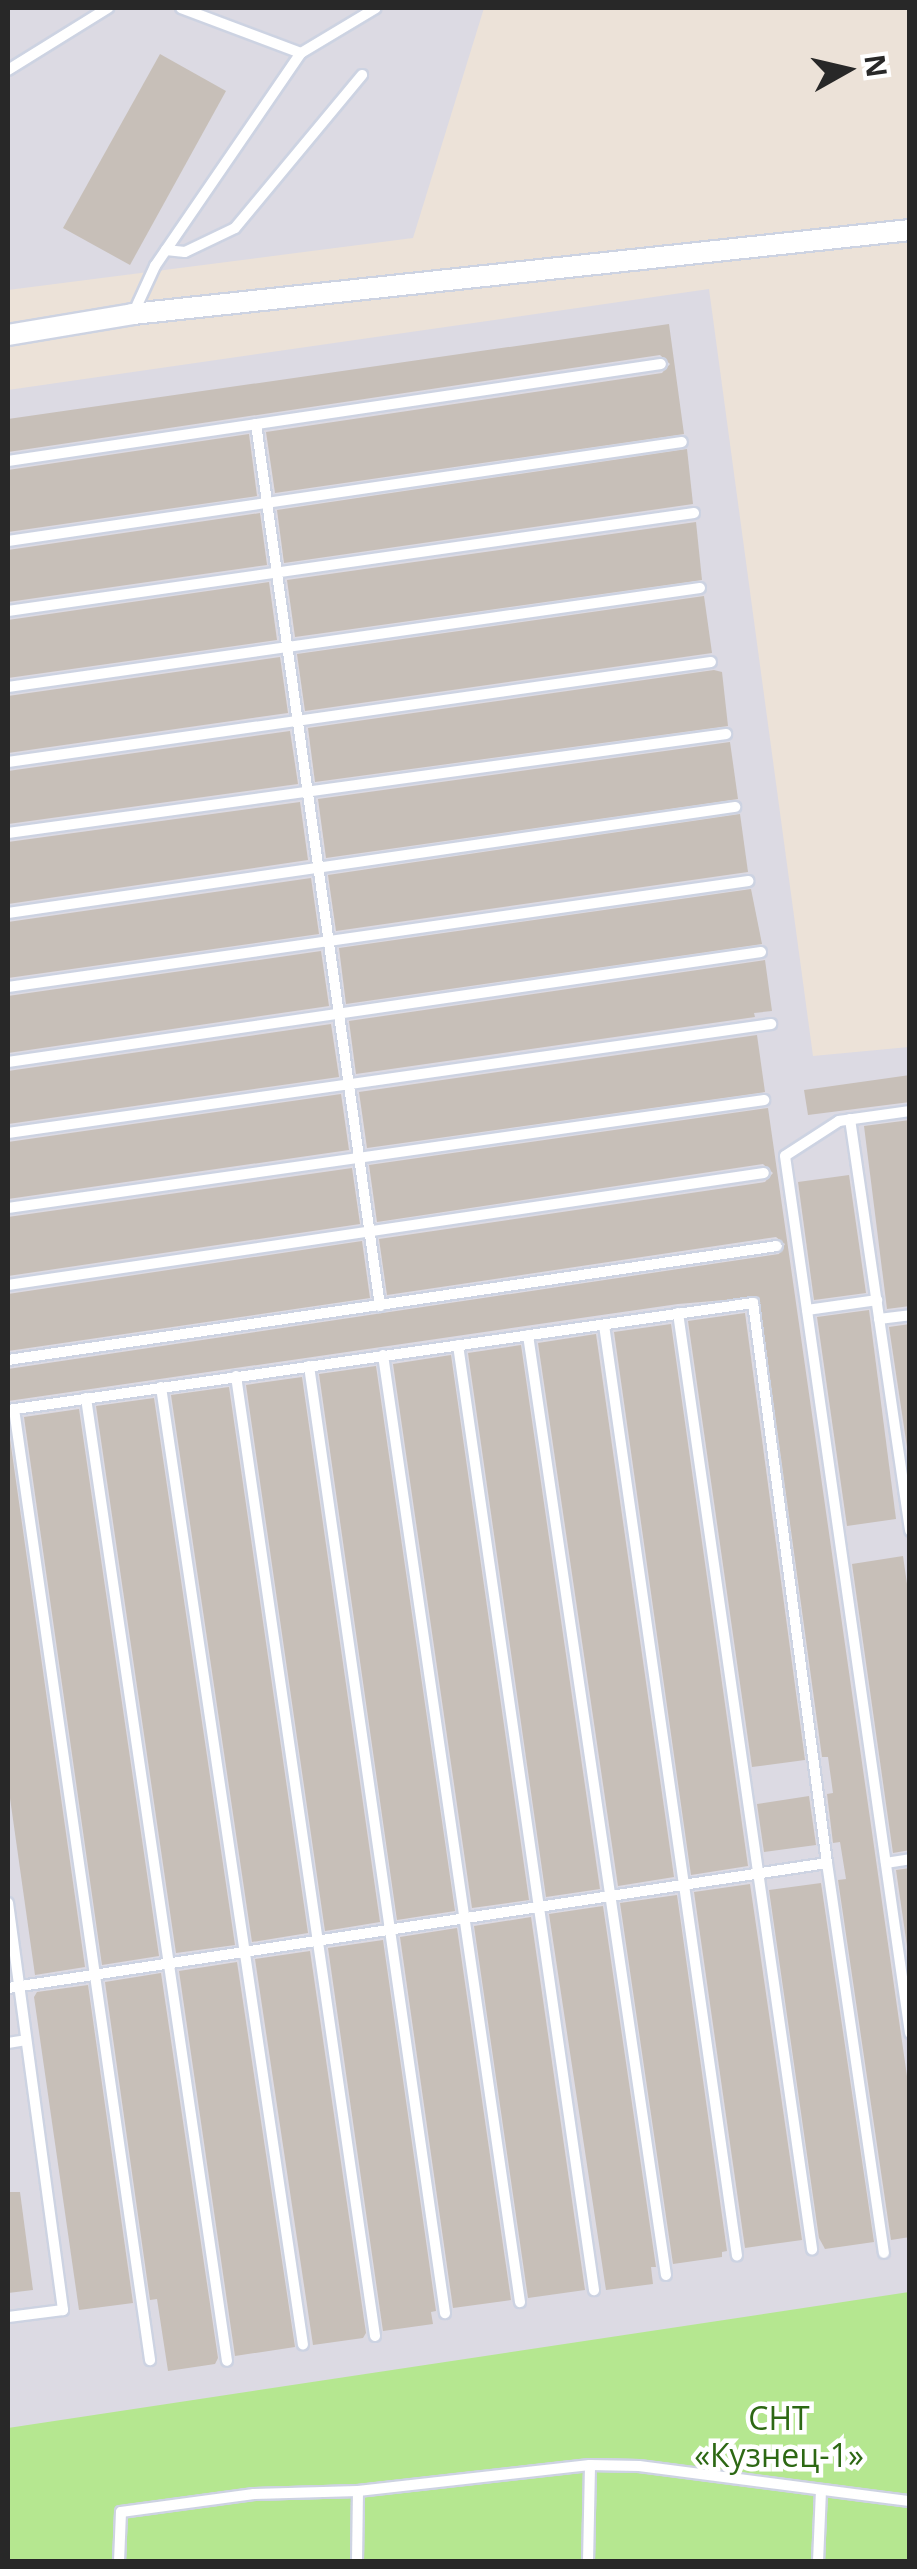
<!DOCTYPE html>
<meta charset="utf-8">
<style>
body{margin:0}
#map{position:relative;width:917px;height:2569px;overflow:hidden;background:#ece2d8;font-family:"Open Sans",sans-serif}
div>[style]{position:absolute}
[style*='--x']{left:calc(var(--x)*1px);top:calc(var(--y)*1px);width:calc(var(--w)*1px);rotate:calc(var(--a)*1deg)}
.industrial>*{inset:0;background:#dcdae3}
.green>*{inset:0;background:#b5e790}
.building>*{inset:0;background:#c7bfb8}
.roads{filter:drop-shadow(2px 0 #cdd3e2) drop-shadow(-2px 0 #cdd3e2) drop-shadow(0 2px #cdd3e2) drop-shadow(0 -2px #cdd3e2)}
.lane>*{height:10px;margin:-5px;padding:0 5px;transform-origin:5px;border-radius:5px;background:#fff}
.street>*{height:20px;margin:-10px;padding:0 10px;transform-origin:10px;border-radius:10px;background:#fff}
span{translate:-50% -50%;white-space:nowrap;text-align:center;line-height:1.15;-webkit-text-stroke:9px #fff;paint-order:stroke}
.park-label{font-size:32px;color:#2d6814}
.frame{position:absolute;inset:0;border:10px solid #282828;pointer-events:none}
.north{position:absolute;left:797px;top:20px;width:100px;height:100px;-webkit-text-stroke:8px #fff;paint-order:stroke;rotate:82deg;font-size:28px;font-weight:700;line-height:40px;text-align:center;color:#282828}
.north::after{content:'';display:block;margin:auto;width:35px;height:45px;background:#282828;clip-path:polygon(50% 0,100% 100%,50% 72%,0 100%)}
</style>
<div id="map">
<div class="industrial">
<i style="clip-path:polygon(8px 8px,484px 8px,413px 238px,8px 290px)"></i>
<i style="clip-path:polygon(709px 289px,813px 1056px,909px 1047px,909px 2319px,8px 2438px,8px 390px)"></i>
</div>
<div class="green">
<i style="clip-path:polygon(909px 2292px,909px 2561px,8px 2561px,8px 2428px)"></i>
</div>
<div class="building">
<i style="clip-path:polygon(160px 54px,226px 91px,130px 265px,63px 228px)"></i>
<i style="clip-path:polygon(669px 324px,684px 434px,275px 493px,266px 432px,662px 373px,670px 364px,660px 355px,8px 452px,8px 419px)"></i>
<i style="clip-path:polygon(249px 434px,257px 496px,8px 532px,8px 470px)"></i>
<i style="clip-path:polygon(687px 449px,693px 504px,284px 563px,277px 510px)"></i>
<i style="clip-path:polygon(260px 513px,267px 565px,8px 602px,8px 550px)"></i>
<i style="clip-path:polygon(696px 522px,702px 580px,295px 637px,287px 580px)"></i>
<i style="clip-path:polygon(269px 582px,277px 640px,8px 678px,8px 620px)"></i>
<i style="clip-path:polygon(704px 596px,712px 653px,305px 711px,297px 654px)"></i>
<i style="clip-path:polygon(280px 657px,288px 713px,8px 753px,8px 696px)"></i>
<i style="clip-path:polygon(714px 670px,722px 672px,728px 726px,315px 782px,308px 728px)"></i>
<i style="clip-path:polygon(290px 731px,298px 784px,8px 824px,8px 771px)"></i>
<i style="clip-path:polygon(730px 742px,738px 799px,326px 858px,318px 799px)"></i>
<i style="clip-path:polygon(300px 802px,308px 860px,8px 904px,8px 842px)"></i>
<i style="clip-path:polygon(740px 814px,748px 872px,336px 931px,328px 875px)"></i>
<i style="clip-path:polygon(311px 878px,319px 934px,8px 978px,8px 922px)"></i>
<i style="clip-path:polygon(751px 889px,762px 944px,346px 1004px,339px 948px)"></i>
<i style="clip-path:polygon(321px 951px,329px 1006px,8px 1053px,8px 996px)"></i>
<i style="clip-path:polygon(765px 960px,772px 1011px,754px 1013px,755px 1017px,356px 1074px,349px 1021px)"></i>
<i style="clip-path:polygon(331px 1024px,339px 1077px,8px 1124px,8px 1071px)"></i>
<i style="clip-path:polygon(757px 1035px,765px 1092px,367px 1148px,359px 1092px)"></i>
<i style="clip-path:polygon(910px 1075px,910px 1102px,808px 1115px,804px 1090px)"></i>
<i style="clip-path:polygon(341px 1094px,349px 1150px,8px 1199px,8px 1142px)"></i>
<i style="clip-path:polygon(768px 1108px,910px 2097px,910px 2237px,891px 2240px,838px 1880px,846px 1879px,840px 1842px,833px 1843px,827px 1794px,833px 1793px,828px 1757px,822px 1757px,759px 1297px,678px 1304px,8px 1401px,8px 1369px,779px 1254px,785px 1244px,776px 1237px,387px 1295px,379px 1239px,765px 1182px,773px 1173px,763px 1164px,377px 1222px,369px 1165px)"></i>
<i style="clip-path:polygon(910px 1120px,910px 1306px,887px 1309px,864px 1126px)"></i>
<i style="clip-path:polygon(352px 1168px,360px 1224px,8px 1276px,8px 1217px)"></i>
<i style="clip-path:polygon(849px 1175px,866px 1293px,814px 1300px,798px 1182px)"></i>
<i style="clip-path:polygon(362px 1241px,370px 1298px,8px 1351px,8px 1294px)"></i>
<i style="clip-path:polygon(869px 1310px,896px 1519px,847px 1526px,817px 1317px)"></i>
<i style="clip-path:polygon(745px 1313px,805px 1760px,752px 1767px,688px 1321px)"></i>
<i style="clip-path:polygon(671px 1324px,748px 1866px,691px 1875px,614px 1332px)"></i>
<i style="clip-path:polygon(910px 1324px,910px 1467px,889px 1327px)"></i>
<i style="clip-path:polygon(596px 1334px,674px 1877px,618px 1886px,538px 1343px)"></i>
<i style="clip-path:polygon(521px 1345px,600px 1889px,546px 1897px,468px 1353px)"></i>
<i style="clip-path:polygon(451px 1355px,529px 1900px,472px 1908px,393px 1364px)"></i>
<i style="clip-path:polygon(376px 1366px,455px 1911px,397px 1920px,319px 1374px)"></i>
<i style="clip-path:polygon(302px 1377px,380px 1922px,325px 1931px,246px 1385px)"></i>
<i style="clip-path:polygon(229px 1387px,308px 1933px,252px 1942px,171px 1395px)"></i>
<i style="clip-path:polygon(154px 1398px,235px 1945px,176px 1953px,96px 1406px)"></i>
<i style="clip-path:polygon(79px 1409px,159px 1956px,102px 1965px,24px 1417px)"></i>
<i style="clip-path:polygon(8px 1425px,85px 1967px,35px 1975px,8px 1784px)"></i>
<i style="clip-path:polygon(903px 1556px,910px 1605px,910px 1850px,893px 1853px,852px 1564px)"></i>
<i style="clip-path:polygon(809px 1796px,816px 1845px,764px 1852px,757px 1804px)"></i>
<i style="clip-path:polygon(910px 1868px,910px 1967px,896px 1870px)"></i>
<i style="clip-path:polygon(821px 1883px,874px 2242px,825px 2249px,819px 2238px,769px 1890px)"></i>
<i style="clip-path:polygon(750px 1884px,802px 2240px,745px 2248px,694px 1892px)"></i>
<i style="clip-path:polygon(677px 1895px,727px 2251px,722px 2252px,722px 2257px,673px 2264px,620px 1903px)"></i>
<i style="clip-path:polygon(603px 1906px,656px 2267px,651px 2267px,653px 2284px,606px 2290px,549px 1914px)"></i>
<i style="clip-path:polygon(531px 1917px,585px 2290px,528px 2298px,474px 1926px)"></i>
<i style="clip-path:polygon(457px 1928px,511px 2300px,453px 2308px,400px 1937px)"></i>
<i style="clip-path:polygon(383px 1940px,436px 2311px,431px 2312px,433px 2324px,383px 2331px,328px 1948px)"></i>
<i style="clip-path:polygon(310px 1951px,366px 2333px,363px 2338px,313px 2345px,255px 1959px)"></i>
<i style="clip-path:polygon(237px 1962px,295px 2347px,235px 2356px,179px 1971px)"></i>
<i style="clip-path:polygon(161px 1973px,218px 2358px,215px 2364px,168px 2371px,157px 2299px,150px 2300px,105px 1982px)"></i>
<i style="clip-path:polygon(88px 1985px,133px 2303px,79px 2310px,34px 1997px,37px 1992px)"></i>
<i style="clip-path:polygon(8px 2192px,20px 2192px,33px 2290px,8px 2293px)"></i>
</div>
<div class="roads">
<div class="lane">
<i style="--x:181;--y:8;--w:128;--a:20.6"></i>
<i style="--x:8;--y:70;--w:118;--a:-31.8"></i>
<i style="--x:166;--y:250;--w:19;--a:6"></i>
<i style="--x:185;--y:252;--w:55;--a:-25.6"></i>
<i style="--x:235;--y:228;--w:199;--a:-50.3"></i>
<i style="--x:133;--y:314;--w:53;--a:-65.4"></i>
<i style="--x:155;--y:266;--w:258;--a:-55.6"></i>
<i style="--x:301;--y:53;--w:87;--a:-31"></i>
<i style="--x:256;--y:424;--w:891;--a:82"></i>
<i style="--x:8;--y:461;--w:660;--a:-8.45"></i>
<i style="--x:8;--y:541;--w:681;--a:-8.36"></i>
<i style="--x:8;--y:611;--w:693;--a:-8.13"></i>
<i style="--x:8;--y:687;--w:699;--a:-8.14"></i>
<i style="--x:8;--y:762;--w:710;--a:-8.1"></i>
<i style="--x:8;--y:833;--w:725;--a:-7.85"></i>
<i style="--x:8;--y:913;--w:735;--a:-8.3"></i>
<i style="--x:8;--y:987;--w:748;--a:-8.15"></i>
<i style="--x:8;--y:1062;--w:761;--a:-8.31"></i>
<i style="--x:910;--y:1111;--w:72;--a:172"></i>
<i style="--x:839;--y:1121;--w:64;--a:147.1"></i>
<i style="--x:785;--y:1156;--w:886;--a:81.89"></i>
<i style="--x:850;--y:1119;--w:416;--a:81.7"></i>
<i style="--x:8;--y:1133;--w:771;--a:-8.13"></i>
<i style="--x:8;--y:1208;--w:764;--a:-8.13"></i>
<i style="--x:8;--y:1285;--w:764;--a:-8.43"></i>
<i style="--x:807;--y:1310;--w:71;--a:-8.1"></i>
<i style="--x:678;--y:1313;--w:946;--a:81.85"></i>
<i style="--x:879;--y:1319;--w:31;--a:-7"></i>
<i style="--x:604;--y:1325;--w:940;--a:81.87"></i>
<i style="--x:528;--y:1335;--w:950;--a:81.65"></i>
<i style="--x:458;--y:1345;--w:955;--a:81.81"></i>
<i style="--x:383;--y:1355;--w:957;--a:81.77"></i>
<i style="--x:8;--y:1360;--w:777;--a:-8.43"></i>
<i style="--x:309;--y:1366;--w:957;--a:81.83"></i>
<i style="--x:236;--y:1376;--w:970;--a:81.76"></i>
<i style="--x:161;--y:1387;--w:968;--a:81.57"></i>
<i style="--x:86;--y:1398;--w:973;--a:81.67"></i>
<i style="--x:14;--y:1409;--w:961;--a:81.86"></i>
<i style="--x:8;--y:1410;--w:753;--a:-8.17"></i>
<i style="--x:753;--y:1303;--w:565;--a:82.47"></i>
<i style="--x:827;--y:1863;--w:394;--a:81.7"></i>
<i style="--x:886;--y:1863;--w:24;--a:-9"></i>
<i style="--x:8;--y:1903;--w:411;--a:82.3"></i>
<i style="--x:63;--y:2310;--w:55;--a:172.7"></i>
<i style="--x:8;--y:1988;--w:828;--a:-8.68"></i>
<i style="--x:8;--y:2043;--w:18;--a:-9"></i>
<i style="--x:119;--y:2562;--w:50;--a:-87.7"></i>
<i style="--x:121;--y:2512;--w:134;--a:-7.7"></i>
<i style="--x:254;--y:2494;--w:104;--a:-1.7"></i>
<i style="--x:358;--y:2491;--w:233;--a:-6.4"></i>
<i style="--x:590;--y:2465;--w:49;--a:1.2"></i>
<i style="--x:639;--y:2466;--w:273;--a:7.4"></i>
<i style="--x:357;--y:2562;--w:71;--a:-89.2"></i>
<i style="--x:588;--y:2562;--w:97;--a:-88.8"></i>
<i style="--x:818;--y:2562;--w:72;--a:-87.6"></i>
</div>
<div class="street">
<i style="--x:8;--y:335;--w:127;--a:-9.5"></i>
<i style="--x:133;--y:314;--w:782;--a:-6.17"></i>
</div>
</div>
<div class="park-label">
<span style="left:779px;top:2437px">СНТ<br>«Кузнец-1»</span>
</div>
<div class="frame"></div>
<div class="north">N</div>
</div>
